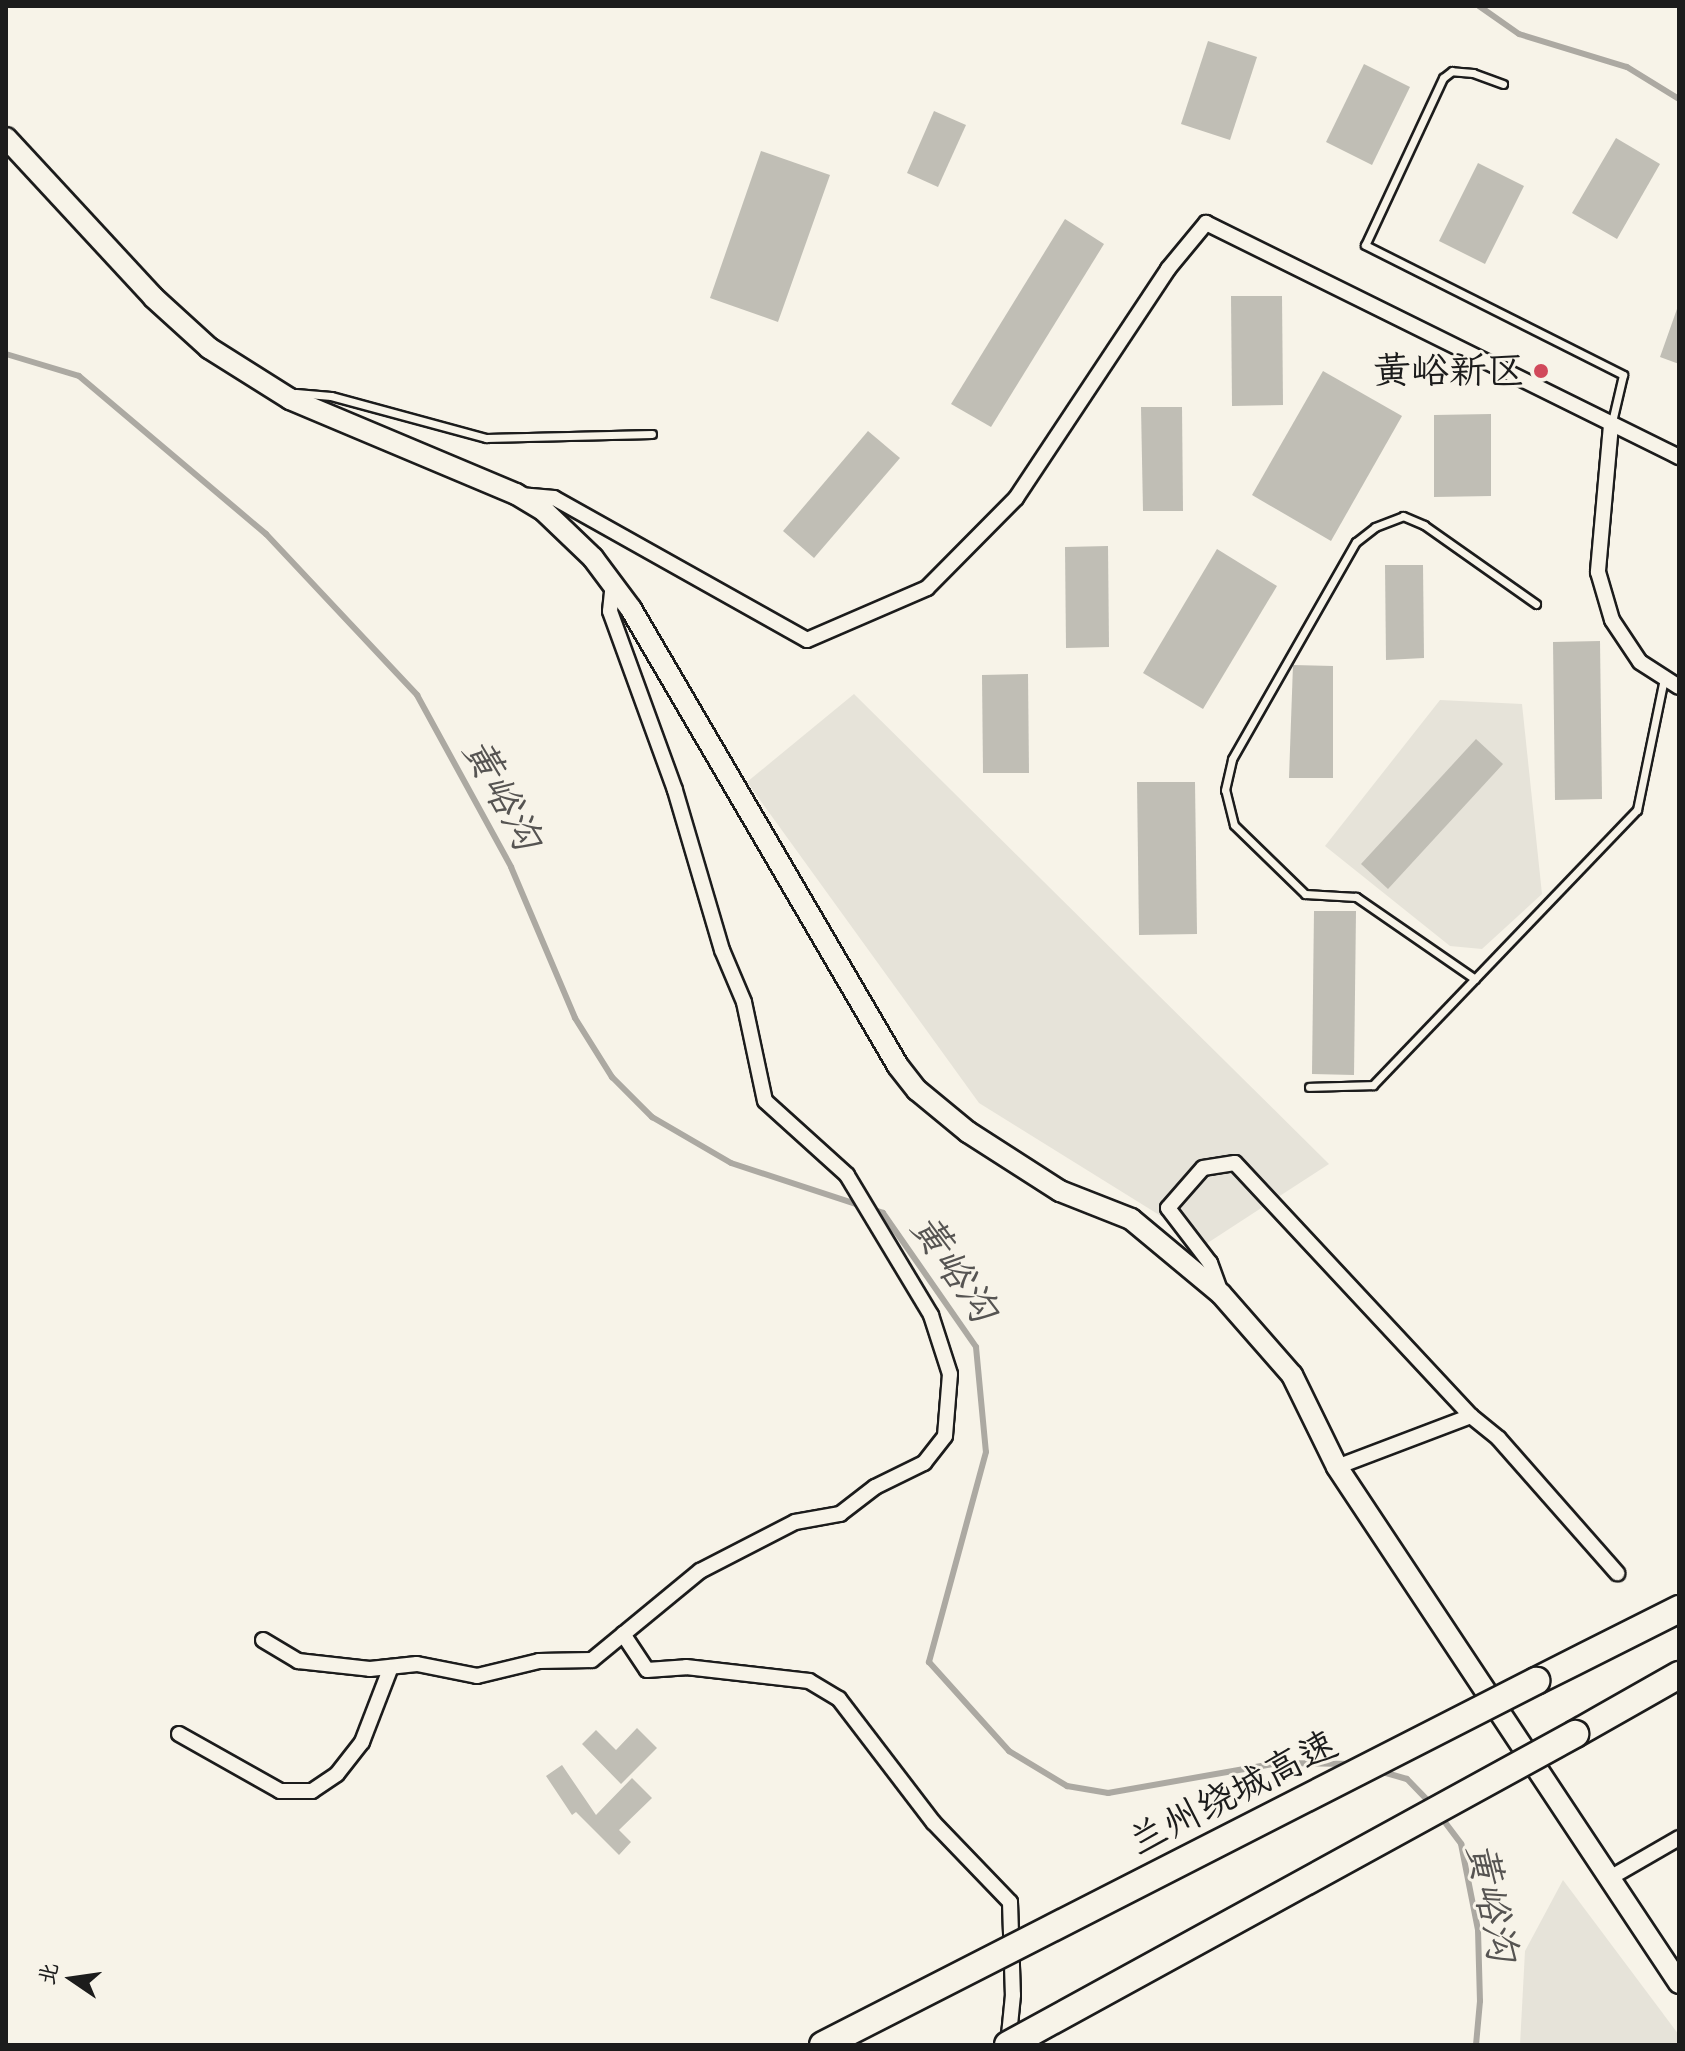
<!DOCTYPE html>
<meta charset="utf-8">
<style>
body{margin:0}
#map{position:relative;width:1685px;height:2051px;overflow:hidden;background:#f7f3e8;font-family:Caveat,"LXGW WenKai TC",sans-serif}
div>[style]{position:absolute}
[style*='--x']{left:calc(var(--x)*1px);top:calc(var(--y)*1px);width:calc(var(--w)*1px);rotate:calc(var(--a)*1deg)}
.built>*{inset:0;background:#e6e3d9}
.stream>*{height:6px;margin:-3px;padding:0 3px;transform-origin:3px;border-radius:3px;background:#aca9a2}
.building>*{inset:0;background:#c0beb5}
.roads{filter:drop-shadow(2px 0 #1c1c1c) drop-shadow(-2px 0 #1c1c1c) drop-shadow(0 2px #1c1c1c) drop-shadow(0 -2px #1c1c1c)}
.lane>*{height:7px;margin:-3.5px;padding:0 3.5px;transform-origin:3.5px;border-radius:3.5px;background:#f7f3e8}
.street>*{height:14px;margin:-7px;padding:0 7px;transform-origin:7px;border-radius:7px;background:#f7f3e8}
.secondary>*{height:20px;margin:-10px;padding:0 10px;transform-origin:10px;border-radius:10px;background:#f7f3e8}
.highway>*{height:26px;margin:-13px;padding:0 13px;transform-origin:13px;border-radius:13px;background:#f7f3e8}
.bridges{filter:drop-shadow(2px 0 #1c1c1c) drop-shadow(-2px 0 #1c1c1c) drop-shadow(0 2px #1c1c1c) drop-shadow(0 -2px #1c1c1c)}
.highway-bridge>*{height:26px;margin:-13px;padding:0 13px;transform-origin:13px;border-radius:13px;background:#f7f3e8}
.dots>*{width:22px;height:22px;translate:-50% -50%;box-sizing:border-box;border:4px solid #f7f3e8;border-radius:50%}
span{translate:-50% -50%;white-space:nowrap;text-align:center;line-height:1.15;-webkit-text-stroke:6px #f7f3e8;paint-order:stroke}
.poi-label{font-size:38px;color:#1c1c1c}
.right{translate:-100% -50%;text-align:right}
.street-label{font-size:38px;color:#1c1c1c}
.water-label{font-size:40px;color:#565452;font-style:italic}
.frame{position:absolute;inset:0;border:8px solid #1c1c1c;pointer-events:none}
.north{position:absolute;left:32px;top:1939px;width:80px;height:80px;-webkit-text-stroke:6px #f7f3e8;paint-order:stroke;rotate:283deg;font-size:22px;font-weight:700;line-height:32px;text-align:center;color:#1c1c1c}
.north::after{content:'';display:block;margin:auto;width:28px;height:36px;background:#1c1c1c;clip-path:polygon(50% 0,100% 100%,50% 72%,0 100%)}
</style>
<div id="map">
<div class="built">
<i style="clip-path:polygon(854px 694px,1329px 1164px,1206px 1244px,979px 1103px,747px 782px)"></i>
<i style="clip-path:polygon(1440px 700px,1522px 704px,1542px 894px,1482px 949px,1450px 946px,1325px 846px)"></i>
<i style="clip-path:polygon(1563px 1880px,1679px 2035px,1679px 2045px,1520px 2045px,1525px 1951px)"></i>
</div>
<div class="stream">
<i style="--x:1479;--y:6;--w:49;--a:35"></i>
<i style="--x:1519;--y:34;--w:113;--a:17"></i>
<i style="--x:1627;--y:67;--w:61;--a:31.6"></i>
<i style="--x:6;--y:354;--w:76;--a:16.8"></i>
<i style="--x:79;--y:376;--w:245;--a:40.2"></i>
<i style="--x:266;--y:534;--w:221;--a:46.8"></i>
<i style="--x:417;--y:695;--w:196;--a:61.3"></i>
<i style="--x:511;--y:867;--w:164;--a:67"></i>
<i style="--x:575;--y:1018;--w:70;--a:57.9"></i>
<i style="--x:612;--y:1077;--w:57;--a:45"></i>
<i style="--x:652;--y:1117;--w:91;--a:30.2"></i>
<i style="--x:731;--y:1163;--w:160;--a:18.2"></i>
<i style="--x:883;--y:1213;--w:163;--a:55.2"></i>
<i style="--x:976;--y:1347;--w:105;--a:84.6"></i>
<i style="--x:986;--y:1452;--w:218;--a:105.2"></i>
<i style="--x:929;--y:1662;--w:120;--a:48"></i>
<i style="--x:1009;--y:1751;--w:68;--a:31.1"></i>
<i style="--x:1067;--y:1786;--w:42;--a:9.7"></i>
<i style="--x:1108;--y:1793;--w:173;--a:-10"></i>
<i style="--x:1278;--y:1763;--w:79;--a:0.7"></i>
<i style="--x:1379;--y:1771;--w:29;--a:16"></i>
<i style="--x:1407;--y:1779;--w:36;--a:46"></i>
<i style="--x:1441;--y:1817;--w:34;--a:53"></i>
<i style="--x:1461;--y:1844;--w:88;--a:78.8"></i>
<i style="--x:1478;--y:1930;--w:71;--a:88.4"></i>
<i style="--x:1480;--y:2001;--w:44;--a:95.2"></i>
</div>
<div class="building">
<i style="clip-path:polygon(1208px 41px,1257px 57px,1230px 140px,1181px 124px)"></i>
<i style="clip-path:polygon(1364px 64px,1410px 87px,1372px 165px,1326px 142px)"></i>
<i style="clip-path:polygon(934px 111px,966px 125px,938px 187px,907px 173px)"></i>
<i style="clip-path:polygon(1616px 138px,1660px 164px,1617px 239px,1572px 213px)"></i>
<i style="clip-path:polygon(761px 151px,830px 175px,778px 322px,710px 298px)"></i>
<i style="clip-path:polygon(1478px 163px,1524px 186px,1485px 264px,1439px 241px)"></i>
<i style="clip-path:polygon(1065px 219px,1104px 244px,991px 427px,951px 404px)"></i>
<i style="clip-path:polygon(1231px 296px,1282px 296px,1283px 405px,1232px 406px)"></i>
<i style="clip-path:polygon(1677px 309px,1679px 310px,1679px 364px,1660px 357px)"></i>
<i style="clip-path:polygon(1323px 371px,1402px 416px,1331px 541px,1252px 495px)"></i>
<i style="clip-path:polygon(1141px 407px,1182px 407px,1183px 511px,1143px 511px)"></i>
<i style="clip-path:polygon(1491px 414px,1491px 496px,1434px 497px,1434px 415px)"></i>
<i style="clip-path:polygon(868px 431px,900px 458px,814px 558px,783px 531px)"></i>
<i style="clip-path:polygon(1108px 546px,1109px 647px,1066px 648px,1065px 547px)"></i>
<i style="clip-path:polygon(1217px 549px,1277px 586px,1203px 709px,1143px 673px)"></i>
<i style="clip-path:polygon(1385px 565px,1423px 565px,1424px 658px,1386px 660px)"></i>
<i style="clip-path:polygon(1600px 641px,1602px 799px,1555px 800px,1553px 642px)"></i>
<i style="clip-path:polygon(1293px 665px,1333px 666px,1333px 778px,1289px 778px)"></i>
<i style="clip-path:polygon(1028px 674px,1029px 773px,983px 773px,982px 675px)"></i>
<i style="clip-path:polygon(1476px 739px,1503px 764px,1388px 889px,1361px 864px)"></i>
<i style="clip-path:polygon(1137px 782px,1195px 782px,1197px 934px,1139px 935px)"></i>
<i style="clip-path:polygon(1314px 911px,1356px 911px,1354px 1075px,1312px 1074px)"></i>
<i style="clip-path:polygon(637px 1728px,657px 1748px,621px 1784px,582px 1744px,596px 1730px,616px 1750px)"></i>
<i style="clip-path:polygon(562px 1765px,596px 1815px,632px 1778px,652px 1798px,619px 1830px,631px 1842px,619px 1855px,576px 1812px,572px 1815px,546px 1776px)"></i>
</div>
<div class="roads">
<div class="lane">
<i style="--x:1503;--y:84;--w:32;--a:-160"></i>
<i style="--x:1473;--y:73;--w:21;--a:-175"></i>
<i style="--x:1452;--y:71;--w:11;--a:142"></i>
<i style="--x:1443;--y:78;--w:184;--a:115"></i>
<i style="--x:1365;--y:245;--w:289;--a:26.7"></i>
<i style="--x:1623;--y:375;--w:48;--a:103.2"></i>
<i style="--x:296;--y:393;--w:35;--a:5"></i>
<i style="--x:331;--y:396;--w:161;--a:15.2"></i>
<i style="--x:486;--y:438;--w:166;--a:-1.4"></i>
<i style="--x:1475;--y:979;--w:145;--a:-145.4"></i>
<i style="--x:1356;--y:897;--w:51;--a:-176.6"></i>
<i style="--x:1305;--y:894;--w:99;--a:-135.8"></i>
<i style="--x:1234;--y:825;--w:36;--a:-104"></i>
<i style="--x:1225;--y:790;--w:32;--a:-77"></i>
<i style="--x:1232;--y:759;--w:250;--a:-60.3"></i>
<i style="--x:1356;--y:542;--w:24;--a:-38"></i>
<i style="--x:1375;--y:527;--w:30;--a:-21"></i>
<i style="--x:1403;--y:516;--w:23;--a:23"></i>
<i style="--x:1424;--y:525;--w:137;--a:35.2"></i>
<i style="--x:1309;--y:1087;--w:64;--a:-1.8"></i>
<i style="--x:1373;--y:1085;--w:381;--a:-46.2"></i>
<i style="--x:1637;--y:810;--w:135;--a:-78.4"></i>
</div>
<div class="street">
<i style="--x:1611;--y:425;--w:148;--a:95.1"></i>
<i style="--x:1598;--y:572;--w:50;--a:73.7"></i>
<i style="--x:1612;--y:620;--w:50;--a:56.3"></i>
<i style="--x:1640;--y:662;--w:46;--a:32.7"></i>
<i style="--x:520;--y:495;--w:34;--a:5"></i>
<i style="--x:554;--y:498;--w:290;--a:29.3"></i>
<i style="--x:807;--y:640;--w:131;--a:-23.4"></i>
<i style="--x:927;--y:588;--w:127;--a:-45.3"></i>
<i style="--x:1016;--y:498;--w:275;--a:-56.4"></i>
<i style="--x:1168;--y:269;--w:60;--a:-50.4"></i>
<i style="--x:1206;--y:223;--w:528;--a:26.32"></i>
<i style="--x:1221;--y:1293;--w:32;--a:-110"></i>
<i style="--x:1210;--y:1263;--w:69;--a:-127.4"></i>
<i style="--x:1168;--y:1208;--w:53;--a:-48.8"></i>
<i style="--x:1203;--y:1168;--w:32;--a:-9"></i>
<i style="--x:1235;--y:1163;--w:346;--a:47"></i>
<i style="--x:1471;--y:1416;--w:143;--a:159.2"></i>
<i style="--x:1471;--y:1416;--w:36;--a:39"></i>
<i style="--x:1499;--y:1439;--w:179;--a:48.6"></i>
<i style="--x:623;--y:1634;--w:43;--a:56.3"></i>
<i style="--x:647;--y:1670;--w:39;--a:-4"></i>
<i style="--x:686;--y:1667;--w:124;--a:6.5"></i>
<i style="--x:809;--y:1681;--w:35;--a:31"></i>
<i style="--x:839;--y:1699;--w:155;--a:52.6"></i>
<i style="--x:933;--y:1822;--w:111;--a:46.1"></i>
<i style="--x:1010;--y:1902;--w:93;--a:88.2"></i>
<i style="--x:1013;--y:1995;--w:50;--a:95.7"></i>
<i style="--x:263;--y:1640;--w:41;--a:31"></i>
<i style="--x:298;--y:1661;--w:72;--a:6.3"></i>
<i style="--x:370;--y:1669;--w:47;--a:-6.1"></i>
<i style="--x:417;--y:1664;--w:61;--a:11.3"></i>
<i style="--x:477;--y:1676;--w:64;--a:-13.6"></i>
<i style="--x:539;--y:1661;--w:53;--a:-1.1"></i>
<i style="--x:592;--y:1660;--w:140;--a:-39.5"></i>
<i style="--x:700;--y:1571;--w:107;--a:-27.3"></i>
<i style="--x:795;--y:1522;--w:46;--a:-10.1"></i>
<i style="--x:840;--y:1514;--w:44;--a:-37.6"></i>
<i style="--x:875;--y:1487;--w:55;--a:-26.1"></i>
<i style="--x:924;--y:1463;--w:34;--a:-52"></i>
<i style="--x:945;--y:1436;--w:62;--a:-85.4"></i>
<i style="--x:950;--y:1374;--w:62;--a:-107.9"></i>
<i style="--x:931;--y:1315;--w:163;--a:-121"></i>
<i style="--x:847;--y:1175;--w:110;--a:-137.9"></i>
<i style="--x:765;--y:1101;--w:101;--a:-102"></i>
<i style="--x:744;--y:1002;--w:56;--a:-112.9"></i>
<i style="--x:722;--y:950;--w:167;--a:-106.4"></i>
<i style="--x:675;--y:790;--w:190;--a:-110"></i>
<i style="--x:610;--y:611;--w:28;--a:-84"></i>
<i style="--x:179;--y:1734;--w:116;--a:29.4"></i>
<i style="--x:280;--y:1791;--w:32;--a:0"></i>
<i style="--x:312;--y:1791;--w:30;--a:-34"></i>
<i style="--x:337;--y:1774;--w:41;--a:-52"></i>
<i style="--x:362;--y:1742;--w:80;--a:-68.9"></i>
<i style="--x:1608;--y:1879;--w:82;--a:-30"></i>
</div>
<div class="secondary">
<i style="--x:6;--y:138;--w:217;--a:47.2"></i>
<i style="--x:153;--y:297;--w:76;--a:42.3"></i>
<i style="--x:209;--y:348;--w:96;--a:32.2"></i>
<i style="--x:290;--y:399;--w:245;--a:22.8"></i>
<i style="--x:516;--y:494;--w:33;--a:31"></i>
<i style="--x:544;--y:511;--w:68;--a:43.8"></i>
<i style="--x:593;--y:558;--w:64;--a:53.3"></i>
<i style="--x:631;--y:609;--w:529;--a:59.7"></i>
<i style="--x:898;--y:1066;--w:31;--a:52"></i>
<i style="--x:917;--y:1090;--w:66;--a:39.5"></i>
<i style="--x:968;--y:1132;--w:109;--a:32.7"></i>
<i style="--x:1060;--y:1191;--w:76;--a:21.5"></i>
<i style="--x:1131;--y:1219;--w:117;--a:39.8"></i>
<i style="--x:1221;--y:1294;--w:108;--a:48.8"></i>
<i style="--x:1292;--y:1375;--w:102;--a:63.9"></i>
<i style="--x:1337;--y:1467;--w:619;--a:56.46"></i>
</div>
<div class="highway">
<i style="--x:1536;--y:1681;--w:160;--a:-26.7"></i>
<i style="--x:1575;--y:1734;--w:120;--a:-29.6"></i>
</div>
</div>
<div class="bridges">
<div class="highway-bridge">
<i style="--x:823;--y:2045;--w:801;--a:-27.05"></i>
<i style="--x:1008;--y:2045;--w:647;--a:-28.74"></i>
</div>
</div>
<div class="dots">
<i style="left:1541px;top:371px;background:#d1495b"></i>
</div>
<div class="poi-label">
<span class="right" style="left:1525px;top:371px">黄峪新区</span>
</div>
<div class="street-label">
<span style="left:1233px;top:1793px;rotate:-27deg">兰州绕城高速</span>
</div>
<div class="water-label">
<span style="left:502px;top:794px;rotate:62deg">黄峪沟</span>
<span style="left:954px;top:1268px;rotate:56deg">黄峪沟</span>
<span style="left:1492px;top:1902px;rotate:79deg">黄峪沟</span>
</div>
<div class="frame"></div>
<div class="north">北</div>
</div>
